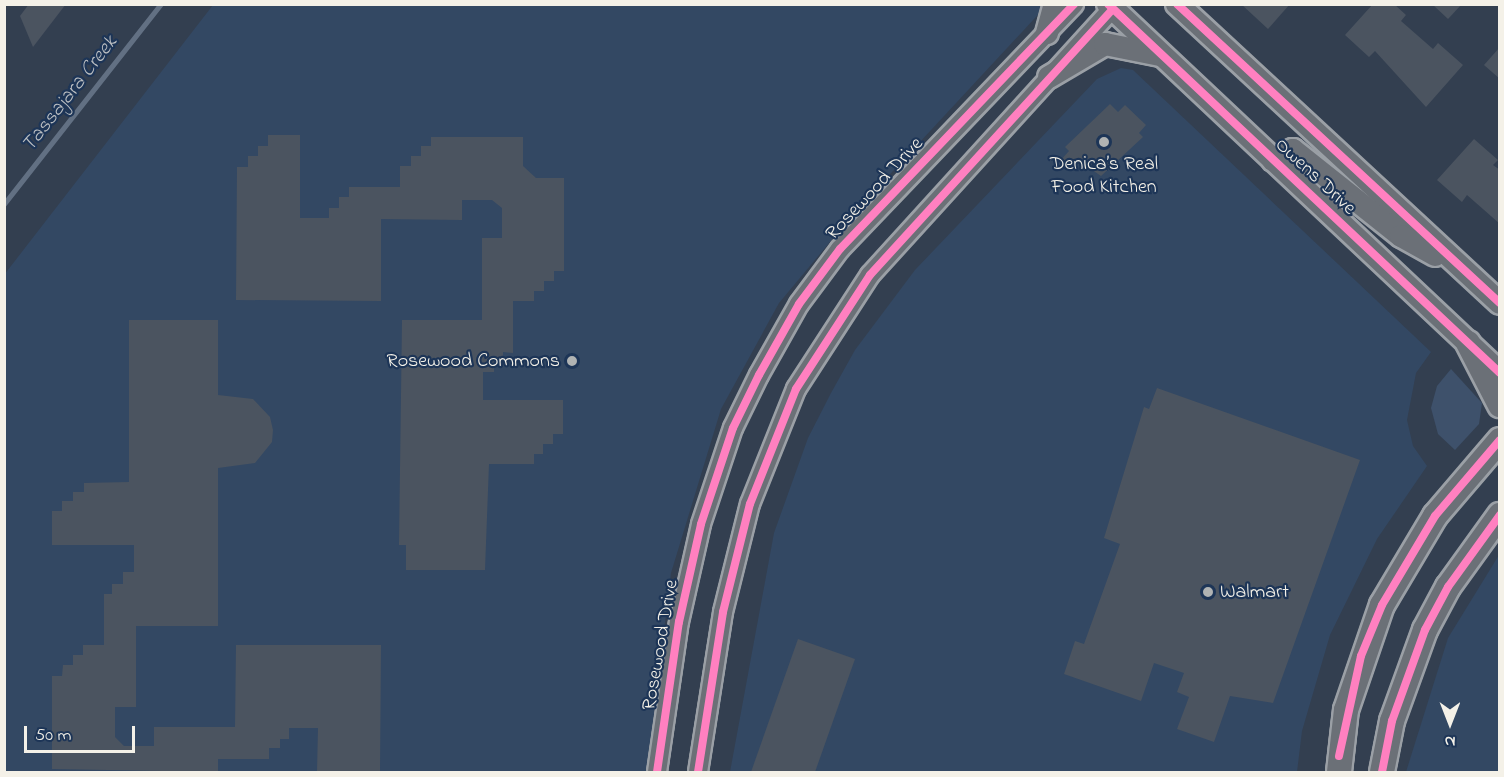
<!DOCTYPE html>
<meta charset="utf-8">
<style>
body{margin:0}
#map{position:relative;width:1504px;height:777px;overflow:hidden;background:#333f50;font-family:"Indie Flower",sans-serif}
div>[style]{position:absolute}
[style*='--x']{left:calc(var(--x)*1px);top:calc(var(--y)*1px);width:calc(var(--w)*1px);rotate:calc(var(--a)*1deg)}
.built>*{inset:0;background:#334863}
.green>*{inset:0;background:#3e516b}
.stream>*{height:4.5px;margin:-2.25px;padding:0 2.25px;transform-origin:2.25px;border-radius:2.25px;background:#627083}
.building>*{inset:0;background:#4b5460}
.roads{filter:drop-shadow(2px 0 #9ba0a6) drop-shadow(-2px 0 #9ba0a6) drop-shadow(0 2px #9ba0a6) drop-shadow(0 -2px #9ba0a6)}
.minor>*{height:18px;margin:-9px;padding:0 9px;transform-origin:9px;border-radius:9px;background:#6b7077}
.tertiary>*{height:22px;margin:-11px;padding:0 11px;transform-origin:11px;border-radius:11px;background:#6b7077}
.secondary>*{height:24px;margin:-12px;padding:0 12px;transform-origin:12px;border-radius:12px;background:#6b7077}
.cycleway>*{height:8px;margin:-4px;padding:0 4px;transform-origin:4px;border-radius:4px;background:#ff80c0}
.dots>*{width:16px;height:16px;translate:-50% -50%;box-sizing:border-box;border:3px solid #1d3557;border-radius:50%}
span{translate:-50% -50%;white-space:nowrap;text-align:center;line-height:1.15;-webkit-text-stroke:4.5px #1d3557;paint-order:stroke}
.poi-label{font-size:20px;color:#f4f1e8}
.right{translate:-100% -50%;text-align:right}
.left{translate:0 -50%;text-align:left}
.street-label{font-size:20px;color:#f4f1e8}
.water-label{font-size:21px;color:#bcbfc2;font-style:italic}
.frame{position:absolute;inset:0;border:6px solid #f4f1e8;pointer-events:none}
.north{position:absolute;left:1420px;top:693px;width:60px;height:60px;-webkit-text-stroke:4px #1d3557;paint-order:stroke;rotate:180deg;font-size:16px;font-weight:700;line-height:24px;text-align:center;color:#f4f1e8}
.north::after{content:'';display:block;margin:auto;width:21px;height:27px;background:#f4f1e8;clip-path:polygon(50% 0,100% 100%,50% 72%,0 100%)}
.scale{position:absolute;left:24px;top:726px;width:111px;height:27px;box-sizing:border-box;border:3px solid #f4f1e8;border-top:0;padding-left:8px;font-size:18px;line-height:21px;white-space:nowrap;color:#f4f1e8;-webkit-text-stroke:4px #1d3557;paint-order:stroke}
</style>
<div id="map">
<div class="built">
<i style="clip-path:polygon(213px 5px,1047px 5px,855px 212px,779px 303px,721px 409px,671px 573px,647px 772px,5px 772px,4px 275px)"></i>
<i style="clip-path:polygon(1121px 68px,1133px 70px,1431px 352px,1416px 373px,1407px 420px,1413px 446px,1427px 466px,1377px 539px,1330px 635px,1302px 731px,1297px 772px,730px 772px,774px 533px,808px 438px,831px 393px,855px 350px,915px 270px,1097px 79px)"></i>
<i style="clip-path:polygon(1499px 555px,1499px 772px,1406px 772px,1448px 638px)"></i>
</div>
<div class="green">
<i style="clip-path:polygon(1451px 369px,1482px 403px,1479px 424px,1455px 450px,1438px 434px,1431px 408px,1437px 386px)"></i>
</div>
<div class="stream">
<i style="--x:4;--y:204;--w:254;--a:-51.9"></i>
</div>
<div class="building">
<i style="clip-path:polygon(29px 4px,66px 4px,33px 47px,20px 16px)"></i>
<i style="clip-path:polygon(1241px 4px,1290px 4px,1268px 29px)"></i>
<i style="clip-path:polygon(1373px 4px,1394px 4px,1406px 15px,1401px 21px,1433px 49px,1438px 43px,1463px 65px,1426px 107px,1375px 51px,1369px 57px,1345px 35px)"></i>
<i style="clip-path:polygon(1432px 4px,1462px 4px,1448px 19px)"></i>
<i style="clip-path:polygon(1500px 47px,1500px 79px,1484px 65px)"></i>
<i style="clip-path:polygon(1110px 104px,1118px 112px,1125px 105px,1146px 125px,1139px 133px,1143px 137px,1101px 176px,1079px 161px,1070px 170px,1060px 161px,1069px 151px,1065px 147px)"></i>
<i style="clip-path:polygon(268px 135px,300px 135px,300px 218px,329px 218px,329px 208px,339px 208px,339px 197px,349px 197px,349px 187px,400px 187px,400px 166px,411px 166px,411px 156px,421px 156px,421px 146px,431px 146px,431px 137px,523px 137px,523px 166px,536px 178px,564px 178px,564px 271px,554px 271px,554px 281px,544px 281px,544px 291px,534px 291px,534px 301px,513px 301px,513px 353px,503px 352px,503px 362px,494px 362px,494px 372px,483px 372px,483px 400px,563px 400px,563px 434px,553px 434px,553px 444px,543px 444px,543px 454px,534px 454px,534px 464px,489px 464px,485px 570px,406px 570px,406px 545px,399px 545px,402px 320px,482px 320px,482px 238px,502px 238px,502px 208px,492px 200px,462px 200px,462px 220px,381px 219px,381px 301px,236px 300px,237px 167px,248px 167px,248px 156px,258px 156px,258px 146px,268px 146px)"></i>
<i style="clip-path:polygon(1474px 139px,1498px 160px,1493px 165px,1500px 170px,1500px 224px,1467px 195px,1462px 202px,1437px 180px)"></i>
<i style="clip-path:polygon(129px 320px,218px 320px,218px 395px,253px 399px,270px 417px,273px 430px,272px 442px,255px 463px,218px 468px,218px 626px,136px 626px,136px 707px,115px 707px,115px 737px,124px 746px,154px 746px,154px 727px,235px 727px,236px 645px,381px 645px,380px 772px,317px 772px,318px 728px,289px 728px,289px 739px,280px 739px,280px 748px,269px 748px,269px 759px,218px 759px,218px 772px,52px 769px,52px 676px,62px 676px,63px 665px,73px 665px,73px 655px,83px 655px,83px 645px,104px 645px,104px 594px,112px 594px,112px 584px,123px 584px,123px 572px,134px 572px,134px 545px,52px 545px,52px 511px,62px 511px,62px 501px,73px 501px,73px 492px,84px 492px,84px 483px,129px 482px)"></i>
<i style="clip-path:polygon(1157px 388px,1360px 460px,1273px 703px,1230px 696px,1214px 742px,1177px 729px,1189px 697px,1177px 692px,1184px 673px,1154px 663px,1141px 701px,1064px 674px,1075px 641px,1084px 644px,1120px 544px,1104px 538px,1144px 407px,1149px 409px)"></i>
<i style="clip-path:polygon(798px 639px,855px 659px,815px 772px,751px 772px)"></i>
</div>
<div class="roads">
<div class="minor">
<i style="--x:657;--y:772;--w:152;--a:-81.7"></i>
<i style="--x:679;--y:622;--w:100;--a:-77.3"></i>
<i style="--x:701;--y:524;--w:101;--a:-71.6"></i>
<i style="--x:733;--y:428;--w:59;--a:-63.9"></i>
<i style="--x:759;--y:375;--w:81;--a:-60.6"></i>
<i style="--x:799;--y:304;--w:69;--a:-53.3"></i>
<i style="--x:840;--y:249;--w:339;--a:-46.3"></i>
<i style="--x:698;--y:772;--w:162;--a:-81.1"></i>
<i style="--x:723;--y:612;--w:111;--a:-76"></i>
<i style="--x:750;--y:504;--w:124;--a:-68.2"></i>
<i style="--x:796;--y:389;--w:136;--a:-57"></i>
<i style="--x:870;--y:275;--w:367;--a:-47.7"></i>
</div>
<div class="tertiary">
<i style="--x:1108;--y:4;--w:538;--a:43.27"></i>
<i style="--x:1177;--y:4;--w:440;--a:42.8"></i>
<i style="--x:1047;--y:33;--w:30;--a:-75"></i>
<i style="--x:1049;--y:77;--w:65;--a:-30.5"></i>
<i style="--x:1105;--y:44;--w:56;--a:11.3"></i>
<i style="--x:1273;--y:160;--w:22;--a:-27"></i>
<i style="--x:1293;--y:150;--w:138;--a:38.5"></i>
<i style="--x:1401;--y:236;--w:39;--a:29"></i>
</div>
<div class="secondary">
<i style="--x:1468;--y:343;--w:70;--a:62.7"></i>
<i style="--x:1339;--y:772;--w:62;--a:-83.6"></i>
<i style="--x:1346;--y:710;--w:111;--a:-71.1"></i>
<i style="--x:1382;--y:605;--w:104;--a:-59.2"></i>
<i style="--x:1435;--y:516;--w:100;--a:-49.5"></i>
<i style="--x:1382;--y:772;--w:52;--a:-78.9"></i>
<i style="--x:1392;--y:721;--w:97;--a:-70.1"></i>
<i style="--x:1425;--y:630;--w:49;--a:-61.9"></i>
<i style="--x:1448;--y:587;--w:89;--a:-54.2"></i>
</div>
</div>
<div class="cycleway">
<i style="--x:1108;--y:4;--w:538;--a:43.27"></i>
<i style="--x:1177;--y:4;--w:440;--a:42.8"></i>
<i style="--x:1339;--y:756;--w:102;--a:-77.6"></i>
<i style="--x:1361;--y:656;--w:55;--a:-67.6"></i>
<i style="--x:1382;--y:605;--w:104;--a:-59.2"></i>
<i style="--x:1435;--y:516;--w:100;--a:-49.5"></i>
<i style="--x:657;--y:772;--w:152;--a:-81.7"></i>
<i style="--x:679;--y:622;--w:100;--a:-77.3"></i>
<i style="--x:701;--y:524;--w:101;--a:-71.6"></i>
<i style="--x:733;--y:428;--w:59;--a:-63.9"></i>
<i style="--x:759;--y:375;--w:81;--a:-60.6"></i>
<i style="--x:799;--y:304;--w:69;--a:-53.3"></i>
<i style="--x:840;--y:249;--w:339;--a:-46.3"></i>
<i style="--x:698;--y:772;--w:162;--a:-81.1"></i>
<i style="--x:723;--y:612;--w:111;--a:-76"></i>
<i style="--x:750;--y:504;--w:124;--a:-68.2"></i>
<i style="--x:796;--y:389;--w:136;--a:-57"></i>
<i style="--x:870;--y:275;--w:360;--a:-47.6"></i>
<i style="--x:1382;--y:772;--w:52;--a:-78.9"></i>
<i style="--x:1392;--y:721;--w:97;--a:-70.1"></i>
<i style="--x:1425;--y:630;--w:49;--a:-61.9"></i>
<i style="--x:1448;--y:587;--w:89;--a:-54.2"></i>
</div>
<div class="dots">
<i style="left:1104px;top:142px;background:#b0b3b3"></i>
<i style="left:572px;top:361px;background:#b0b3b3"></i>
<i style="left:1208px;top:592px;background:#b0b3b3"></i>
</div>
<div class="poi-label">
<span style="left:1104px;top:176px">Denica’s Real<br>Food Kitchen</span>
<span class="right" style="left:560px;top:361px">Rosewood Commons</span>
<span class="left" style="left:1220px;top:592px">Walmart</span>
</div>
<div class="street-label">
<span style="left:1315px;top:177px;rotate:43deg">Owens Drive</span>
<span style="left:875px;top:189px;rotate:-47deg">Rosewood Drive</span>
<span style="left:661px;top:645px;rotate:-80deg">Rosewood Drive</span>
</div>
<div class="water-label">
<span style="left:70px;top:94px;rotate:-52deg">Tassajara Creek</span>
</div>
<div class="frame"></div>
<div class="north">N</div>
<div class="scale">50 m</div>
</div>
